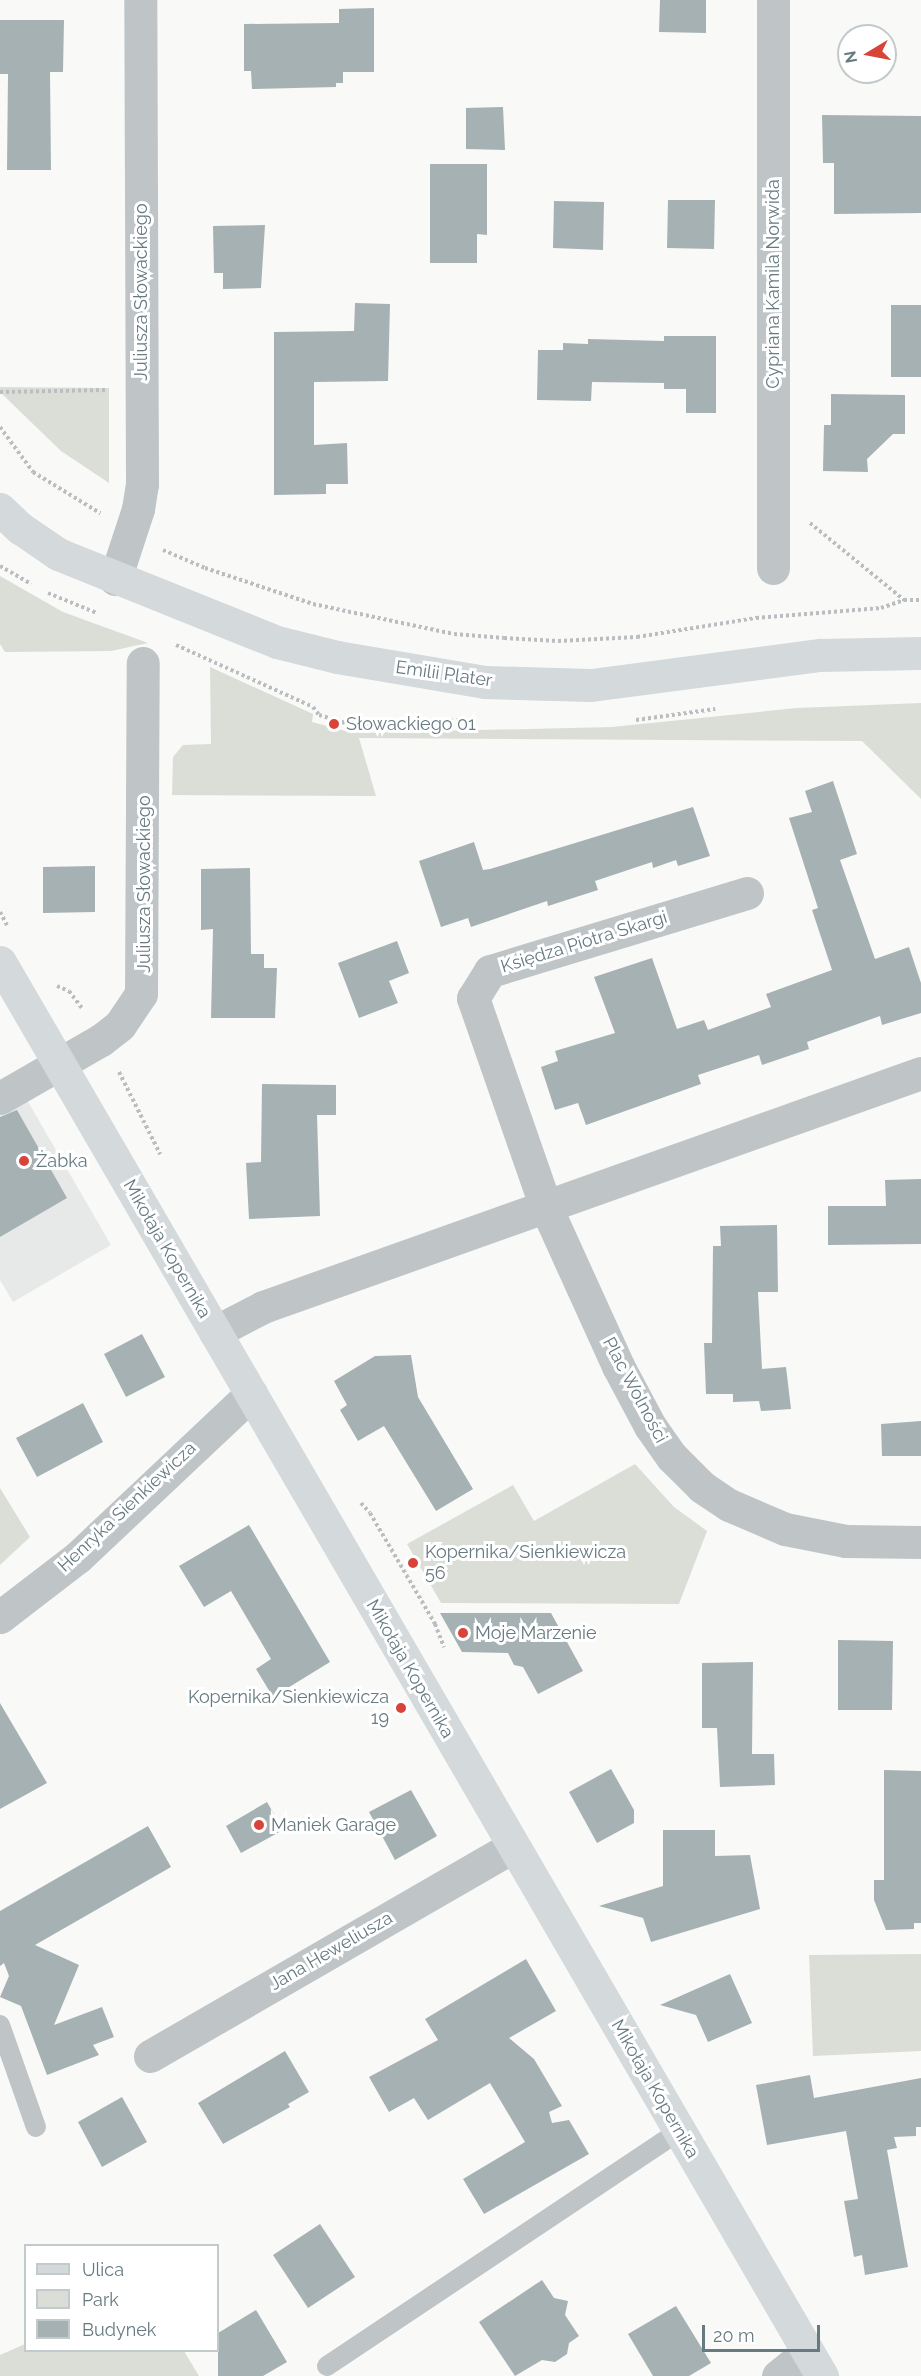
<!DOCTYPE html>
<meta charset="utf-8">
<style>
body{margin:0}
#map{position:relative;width:921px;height:2376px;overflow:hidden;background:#f9f9f8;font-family:Raleway,sans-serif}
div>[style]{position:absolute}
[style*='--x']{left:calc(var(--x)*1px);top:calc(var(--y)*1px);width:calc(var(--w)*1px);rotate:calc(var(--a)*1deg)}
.built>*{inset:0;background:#e7e9e8}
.green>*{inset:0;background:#dbded7}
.building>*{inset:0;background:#a6b1b4}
.path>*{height:4px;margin-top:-2px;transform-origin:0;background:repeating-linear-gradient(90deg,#babec0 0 3px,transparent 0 6px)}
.lane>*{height:20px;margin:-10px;padding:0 10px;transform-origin:10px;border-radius:10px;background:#bfc5c7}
.street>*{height:33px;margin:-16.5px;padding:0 16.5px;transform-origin:16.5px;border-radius:16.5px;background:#bfc5c7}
.secondary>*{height:33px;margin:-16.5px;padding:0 16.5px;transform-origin:16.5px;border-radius:16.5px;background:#d4d9dc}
.dots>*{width:16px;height:16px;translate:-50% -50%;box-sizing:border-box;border:3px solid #fff;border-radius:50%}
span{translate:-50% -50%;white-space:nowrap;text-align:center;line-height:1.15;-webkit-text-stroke:6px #fff;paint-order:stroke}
.street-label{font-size:18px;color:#667a80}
.poi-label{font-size:18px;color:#667a80}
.left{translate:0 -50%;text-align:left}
.right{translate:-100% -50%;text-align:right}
.legend{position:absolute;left:24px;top:2244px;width:195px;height:108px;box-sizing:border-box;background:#fff;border:2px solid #c2cacc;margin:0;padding:8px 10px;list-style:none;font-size:18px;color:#667a80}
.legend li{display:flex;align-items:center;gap:12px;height:30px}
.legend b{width:30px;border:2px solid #c2cacc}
.north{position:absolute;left:837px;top:24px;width:60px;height:60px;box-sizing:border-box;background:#fff;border:2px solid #c2cacc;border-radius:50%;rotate:260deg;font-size:16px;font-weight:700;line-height:24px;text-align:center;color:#667a80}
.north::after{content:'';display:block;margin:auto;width:21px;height:27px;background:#d84439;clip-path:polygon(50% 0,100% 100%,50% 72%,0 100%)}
.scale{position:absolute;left:702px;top:2325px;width:118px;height:27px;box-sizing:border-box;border:3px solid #667a80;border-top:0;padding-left:8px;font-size:18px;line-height:21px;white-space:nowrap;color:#667a80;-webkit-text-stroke:4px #fff;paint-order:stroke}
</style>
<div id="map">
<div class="built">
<i style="clip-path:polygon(27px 1100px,111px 1245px,13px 1302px,0 1280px,0 1116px)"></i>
</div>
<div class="green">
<i style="clip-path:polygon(0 387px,109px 388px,109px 483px,61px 451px,0 392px)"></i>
<i style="clip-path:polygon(0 576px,63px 612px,148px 643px,111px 651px,5px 652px,0 644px)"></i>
<i style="clip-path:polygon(210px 667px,313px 714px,312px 722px,353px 733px,612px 727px,797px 708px,921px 703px,921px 799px,862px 741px,359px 738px,376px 796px,172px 795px,173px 757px,183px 745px,211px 744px)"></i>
<i style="clip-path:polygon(635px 1464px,674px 1507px,707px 1531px,679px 1604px,441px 1603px,407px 1544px,513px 1485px,534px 1521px)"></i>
<i style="clip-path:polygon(0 1488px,30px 1537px,0 1565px)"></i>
<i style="clip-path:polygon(921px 1954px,921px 2051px,813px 2056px,809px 1955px)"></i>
<i style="clip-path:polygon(25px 2344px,26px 2350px,184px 2351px,199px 2376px,0 2376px,0 2355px)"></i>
</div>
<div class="building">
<i style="clip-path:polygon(660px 0,706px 0,706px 33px,659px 32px)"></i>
<i style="clip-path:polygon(374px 8px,374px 72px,343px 72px,343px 83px,336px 83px,336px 87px,252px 89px,251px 71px,244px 71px,244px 24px,339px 23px,339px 9px)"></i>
<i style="clip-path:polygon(0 20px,64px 20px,63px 72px,50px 72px,51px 170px,7px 170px,8px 74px,0 74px)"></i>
<i style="clip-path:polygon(503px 107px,505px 150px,466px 149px,466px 108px)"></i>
<i style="clip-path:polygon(822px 115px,921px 116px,921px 213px,834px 214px,834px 163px,823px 163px)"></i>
<i style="clip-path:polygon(430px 164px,487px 164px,487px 235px,477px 234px,477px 263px,430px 263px)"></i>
<i style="clip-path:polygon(668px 200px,715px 200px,714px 249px,667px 248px)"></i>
<i style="clip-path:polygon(554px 201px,604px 202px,603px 250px,553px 248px)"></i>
<i style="clip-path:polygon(265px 225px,261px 288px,223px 289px,223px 273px,214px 273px,213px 226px)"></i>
<i style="clip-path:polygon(355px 303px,390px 304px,388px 381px,314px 382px,314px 445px,347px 443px,348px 484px,326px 484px,326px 494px,274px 495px,274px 332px,354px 331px)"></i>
<i style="clip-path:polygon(891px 305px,921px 305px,921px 377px,891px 377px)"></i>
<i style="clip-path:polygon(664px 336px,716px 336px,716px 413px,686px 413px,686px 389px,664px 389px,664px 383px,592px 382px,591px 401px,537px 400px,538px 350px,563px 350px,563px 343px,588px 344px,588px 339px,664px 341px)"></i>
<i style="clip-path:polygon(831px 394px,905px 395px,905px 434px,893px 434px,867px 459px,868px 472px,823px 471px,824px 425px,831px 425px)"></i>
<i style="clip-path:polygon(833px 781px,857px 854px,840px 860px,875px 959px,909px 947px,921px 983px,921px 1013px,882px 1025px,880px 1016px,807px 1042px,809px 1049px,762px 1065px,759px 1055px,698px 1075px,701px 1084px,586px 1125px,578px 1103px,555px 1110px,541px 1067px,558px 1061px,555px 1051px,615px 1033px,594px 977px,652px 958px,677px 1029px,704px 1020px,708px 1030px,771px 1007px,766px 994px,832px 970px,812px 910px,818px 908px,789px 818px,812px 812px,805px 791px)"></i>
<i style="clip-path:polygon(693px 807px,710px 856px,678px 866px,676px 860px,653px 868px,652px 862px,595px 881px,598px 890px,548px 906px,547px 901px,471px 927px,468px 918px,441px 927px,419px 861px,474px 842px,483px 870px,490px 869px)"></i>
<i style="clip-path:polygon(95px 866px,95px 912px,43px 913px,43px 867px)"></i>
<i style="clip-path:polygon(250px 868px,251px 954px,264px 954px,264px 968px,277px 968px,275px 1018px,211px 1018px,213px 929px,201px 930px,201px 869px)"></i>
<i style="clip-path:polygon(397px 941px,409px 973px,389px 981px,398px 1003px,359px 1018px,338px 963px)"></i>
<i style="clip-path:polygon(262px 1084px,336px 1085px,336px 1115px,317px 1115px,320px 1216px,249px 1219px,246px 1163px,261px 1162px)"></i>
<i style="clip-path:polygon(17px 1110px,67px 1198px,0 1237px,0 1117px)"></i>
<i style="clip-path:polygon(921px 1179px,921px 1244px,828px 1245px,828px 1206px,886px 1206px,885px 1180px)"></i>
<i style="clip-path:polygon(777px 1225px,778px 1292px,758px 1292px,762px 1369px,786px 1367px,791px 1409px,761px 1411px,759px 1401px,733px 1402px,733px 1394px,706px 1394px,704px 1343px,712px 1343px,713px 1246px,721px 1246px,720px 1226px)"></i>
<i style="clip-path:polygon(142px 1334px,165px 1377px,126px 1397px,104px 1354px)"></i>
<i style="clip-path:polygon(411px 1355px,418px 1397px,473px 1489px,436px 1511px,384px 1426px,358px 1441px,340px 1410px,347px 1405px,334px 1381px,375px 1356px)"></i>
<i style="clip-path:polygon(83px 1403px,103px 1442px,37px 1477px,16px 1438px)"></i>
<i style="clip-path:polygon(921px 1421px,921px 1456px,882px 1456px,881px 1424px)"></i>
<i style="clip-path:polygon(249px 1525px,330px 1662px,273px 1697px,256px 1669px,271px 1659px,231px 1591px,204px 1607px,179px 1566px)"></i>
<i style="clip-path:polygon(440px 1613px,551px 1613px,583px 1671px,538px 1694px,523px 1667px,514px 1665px,508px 1653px,462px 1652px)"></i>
<i style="clip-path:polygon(838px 1640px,893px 1641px,892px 1710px,838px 1710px)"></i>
<i style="clip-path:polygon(753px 1662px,752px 1754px,774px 1754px,775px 1785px,720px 1787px,717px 1728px,702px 1728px,702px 1663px)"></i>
<i style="clip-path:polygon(0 1703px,47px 1783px,0 1809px)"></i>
<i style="clip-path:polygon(611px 1769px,634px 1810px,634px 1823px,597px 1843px,569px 1792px)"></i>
<i style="clip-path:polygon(884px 1770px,921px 1771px,921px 1923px,914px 1923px,914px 1929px,886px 1930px,874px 1900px,874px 1880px,884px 1880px)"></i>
<i style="clip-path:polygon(411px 1790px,437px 1836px,395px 1860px,369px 1812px)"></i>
<i style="clip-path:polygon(267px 1802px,283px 1830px,241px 1853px,226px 1826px)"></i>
<i style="clip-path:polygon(148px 1826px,171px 1867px,35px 1945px,79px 1965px,54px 2025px,102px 2007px,114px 2037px,93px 2045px,99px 2055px,47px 2075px,21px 2006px,0 1997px,9px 1976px,4px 1963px,0 1966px,0 1911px)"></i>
<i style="clip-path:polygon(663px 1830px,715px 1830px,715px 1856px,750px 1855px,760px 1909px,651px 1942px,643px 1918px,599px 1906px,663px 1886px)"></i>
<i style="clip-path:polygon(526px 1959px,556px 2011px,509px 2038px,534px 2059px,562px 2106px,549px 2112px,552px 2123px,569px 2120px,589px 2154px,484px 2214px,463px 2179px,525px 2142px,490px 2083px,428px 2120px,414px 2098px,389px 2112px,369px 2077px,438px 2040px,425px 2019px)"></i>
<i style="clip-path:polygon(730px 1974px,752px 2023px,708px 2042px,696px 2015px,660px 2005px)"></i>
<i style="clip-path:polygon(285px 2051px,309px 2092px,288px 2104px,290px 2107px,223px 2144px,198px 2103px)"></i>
<i style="clip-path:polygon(810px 2075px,814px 2098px,921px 2078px,921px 2127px,916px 2127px,916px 2136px,894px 2137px,897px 2148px,887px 2150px,908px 2267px,865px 2275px,862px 2255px,854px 2257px,844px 2201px,858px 2199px,846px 2131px,767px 2145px,756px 2085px)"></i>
<i style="clip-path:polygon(122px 2097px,147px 2142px,102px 2167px,78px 2122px)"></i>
<i style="clip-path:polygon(320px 2224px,355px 2277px,308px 2308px,273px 2255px)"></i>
<i style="clip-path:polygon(542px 2280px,554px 2298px,568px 2301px,565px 2315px,579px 2336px,569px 2343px,567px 2354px,555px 2362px,542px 2360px,515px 2376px,479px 2322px)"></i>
<i style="clip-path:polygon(676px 2306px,711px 2363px,689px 2376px,653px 2376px,628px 2334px)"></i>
<i style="clip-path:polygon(256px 2310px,287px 2362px,263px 2376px,218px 2376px,218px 2333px)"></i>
</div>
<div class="path">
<i style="--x:0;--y:392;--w:106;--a:-1.1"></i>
<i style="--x:0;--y:427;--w:56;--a:53.7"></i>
<i style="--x:33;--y:472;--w:79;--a:31.5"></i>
<i style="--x:810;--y:523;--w:122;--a:39.3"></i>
<i style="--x:163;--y:550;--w:46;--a:23.2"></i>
<i style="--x:205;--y:568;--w:114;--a:18.4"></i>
<i style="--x:313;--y:604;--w:144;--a:12"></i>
<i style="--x:454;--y:634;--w:50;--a:4.6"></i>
<i style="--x:504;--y:638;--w:54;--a:3.2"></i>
<i style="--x:558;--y:641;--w:79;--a:-2.9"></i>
<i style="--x:637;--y:637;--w:121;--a:-9.1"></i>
<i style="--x:756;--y:618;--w:125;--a:-4.6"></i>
<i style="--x:881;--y:608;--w:24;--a:-19"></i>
<i style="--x:904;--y:600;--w:17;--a:0"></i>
<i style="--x:0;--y:566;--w:36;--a:30"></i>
<i style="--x:48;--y:593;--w:53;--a:22.2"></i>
<i style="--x:176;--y:645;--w:150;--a:24.3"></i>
<i style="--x:313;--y:707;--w:10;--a:53"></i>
<i style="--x:319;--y:715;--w:30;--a:17"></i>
<i style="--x:348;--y:724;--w:122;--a:-1.9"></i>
<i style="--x:636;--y:720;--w:80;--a:-7.9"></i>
<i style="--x:0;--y:912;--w:15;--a:62"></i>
<i style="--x:57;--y:986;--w:13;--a:23"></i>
<i style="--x:69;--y:991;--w:21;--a:53"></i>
<i style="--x:119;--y:1072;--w:92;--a:63.4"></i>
<i style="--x:361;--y:1503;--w:13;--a:48"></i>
<i style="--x:370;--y:1513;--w:129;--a:59.6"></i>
<i style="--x:435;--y:1624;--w:25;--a:69"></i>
</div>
<div class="lane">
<i style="--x:0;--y:2025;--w:108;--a:70.6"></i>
<i style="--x:327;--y:2366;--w:423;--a:-33.7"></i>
</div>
<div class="street">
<i style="--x:773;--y:568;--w:568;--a:-90"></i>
<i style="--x:115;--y:579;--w:74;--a:-71.8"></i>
<i style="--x:138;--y:509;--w:25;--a:-81"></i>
<i style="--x:142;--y:484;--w:484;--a:-90.2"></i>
<i style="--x:747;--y:893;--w:269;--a:163.1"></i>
<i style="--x:490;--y:971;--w:32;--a:122"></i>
<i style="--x:473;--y:998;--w:219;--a:70.8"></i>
<i style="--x:545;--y:1205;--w:177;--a:65.6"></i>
<i style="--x:618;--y:1366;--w:68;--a:61.9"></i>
<i style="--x:650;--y:1426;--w:38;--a:55"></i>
<i style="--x:672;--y:1457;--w:42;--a:45"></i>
<i style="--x:702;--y:1487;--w:32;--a:34"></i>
<i style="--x:729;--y:1505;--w:61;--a:23.2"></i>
<i style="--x:785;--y:1529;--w:62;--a:11.1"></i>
<i style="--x:846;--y:1541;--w:75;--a:0.8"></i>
<i style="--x:0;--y:1098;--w:116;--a:-29.9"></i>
<i style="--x:101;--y:1040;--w:24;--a:-38"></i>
<i style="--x:120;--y:1025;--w:37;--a:-56"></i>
<i style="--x:141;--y:994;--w:331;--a:-89.7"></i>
<i style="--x:215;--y:1332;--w:54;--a:-27.5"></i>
<i style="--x:263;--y:1307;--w:698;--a:-19.58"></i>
<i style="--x:0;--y:1617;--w:98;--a:-37.6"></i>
<i style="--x:78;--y:1557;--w:238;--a:-43.3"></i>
<i style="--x:150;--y:2056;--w:419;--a:-30"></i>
<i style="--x:778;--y:2376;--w:38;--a:-39"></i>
</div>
<div class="secondary">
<i style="--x:0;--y:509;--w:28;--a:44"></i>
<i style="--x:20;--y:528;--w:46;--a:34.4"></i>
<i style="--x:58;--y:554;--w:236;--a:21.9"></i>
<i style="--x:277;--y:642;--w:62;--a:14"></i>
<i style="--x:337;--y:657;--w:150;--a:9.6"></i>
<i style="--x:485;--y:682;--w:106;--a:1.6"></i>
<i style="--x:591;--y:685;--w:231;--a:-7.5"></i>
<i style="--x:820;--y:655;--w:101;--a:-1.1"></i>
<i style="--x:0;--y:962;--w:1636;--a:59.83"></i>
</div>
<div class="dots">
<i style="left:334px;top:724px;background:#d84439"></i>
<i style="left:24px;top:1161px;background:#d84439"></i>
<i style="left:413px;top:1563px;background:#d84439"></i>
<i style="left:463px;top:1633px;background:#d84439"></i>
<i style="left:401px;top:1708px;background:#d84439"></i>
<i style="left:259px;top:1825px;background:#d84439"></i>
</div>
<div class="street-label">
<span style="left:773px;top:284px;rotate:-90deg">Cypriana Kamila Norwida</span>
<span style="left:141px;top:292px;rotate:-90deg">Juliusza Słowackiego</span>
<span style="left:444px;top:674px;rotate:8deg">Emilii Plater</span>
<span style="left:144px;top:884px;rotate:-90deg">Juliusza Słowackiego</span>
<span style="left:584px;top:942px;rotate:-17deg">Księdza Piotra Skargi</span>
<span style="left:167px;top:1249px;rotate:60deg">Mikołaja Kopernika</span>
<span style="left:635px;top:1390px;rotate:62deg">Plac Wolności</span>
<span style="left:127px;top:1507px;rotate:-43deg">Henryka Sienkiewicza</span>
<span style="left:410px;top:1669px;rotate:60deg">Mikołaja Kopernika</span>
<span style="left:331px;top:1951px;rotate:-30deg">Jana Heweliusza</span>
<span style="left:655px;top:2089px;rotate:60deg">Mikołaja Kopernika</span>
</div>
<div class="poi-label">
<span class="left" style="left:346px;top:724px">Słowackiego 01</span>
<span class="left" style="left:36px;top:1161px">Żabka</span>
<span class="left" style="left:425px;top:1563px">Kopernika/Sienkiewicza<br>56</span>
<span class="left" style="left:475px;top:1633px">Moje Marzenie</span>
<span class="right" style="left:389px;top:1708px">Kopernika/Sienkiewicza<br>19</span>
<span class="left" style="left:271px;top:1825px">Maniek Garage</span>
</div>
<ul class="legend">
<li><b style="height:8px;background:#d4d9dc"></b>Ulica</li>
<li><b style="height:16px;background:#dbded7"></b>Park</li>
<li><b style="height:16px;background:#a6b1b4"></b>Budynek</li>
</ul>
<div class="north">N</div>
<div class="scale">20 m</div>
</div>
